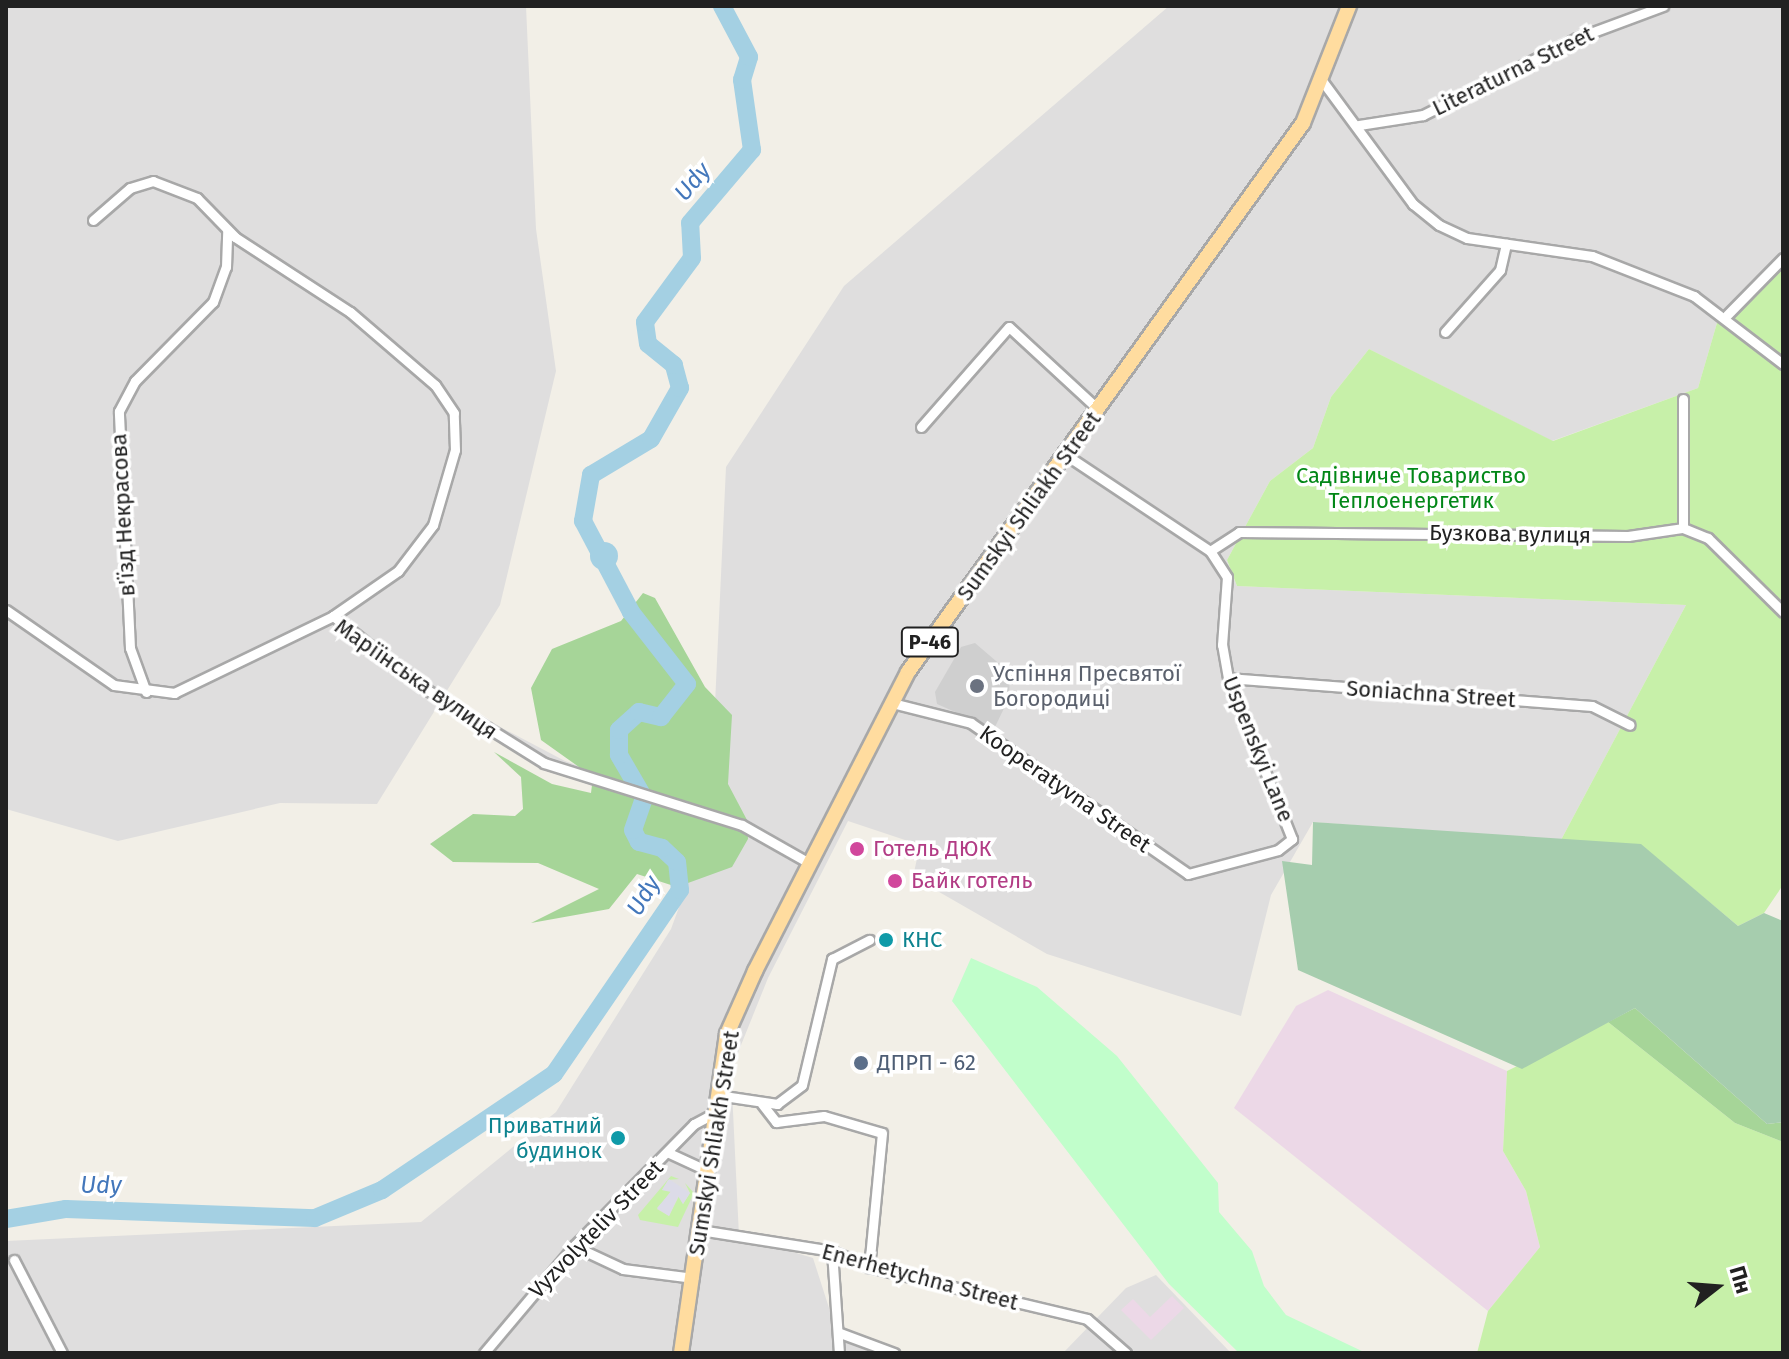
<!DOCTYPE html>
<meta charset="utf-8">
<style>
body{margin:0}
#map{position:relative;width:1789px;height:1359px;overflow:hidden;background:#f2efe7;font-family:"Fira Sans",sans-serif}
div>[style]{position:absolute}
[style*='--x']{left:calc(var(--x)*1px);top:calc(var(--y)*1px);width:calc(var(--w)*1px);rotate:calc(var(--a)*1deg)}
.residential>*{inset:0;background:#dfdede}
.industrial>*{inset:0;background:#ecd8e7}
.religious>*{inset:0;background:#cfcfcf}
.grass>*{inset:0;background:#c7f0a9}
.forest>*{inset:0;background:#a6d598}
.cemetery>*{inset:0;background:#a6cdae}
.park>*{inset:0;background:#c1fecb}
.plaza>*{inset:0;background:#dcdbe8}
.water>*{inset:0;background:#a4d0e3}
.round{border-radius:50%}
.river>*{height:18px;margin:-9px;padding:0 9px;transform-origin:9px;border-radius:9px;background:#a4d0e3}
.roads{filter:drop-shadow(2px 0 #a8a8a8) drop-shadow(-2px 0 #a8a8a8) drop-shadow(0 2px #a8a8a8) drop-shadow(0 -2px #a8a8a8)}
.minor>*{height:9px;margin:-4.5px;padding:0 4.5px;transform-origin:4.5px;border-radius:4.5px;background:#fff}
.primary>*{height:14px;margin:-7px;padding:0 7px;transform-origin:7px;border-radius:7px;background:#ffdc9f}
.dots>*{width:22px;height:22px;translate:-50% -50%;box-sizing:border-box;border:4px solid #fff;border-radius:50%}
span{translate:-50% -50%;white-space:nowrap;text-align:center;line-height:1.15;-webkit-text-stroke:7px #fff;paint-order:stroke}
.shield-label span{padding:2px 6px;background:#fff;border:2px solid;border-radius:6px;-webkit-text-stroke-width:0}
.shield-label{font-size:20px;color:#212121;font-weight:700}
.street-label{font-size:22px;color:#212121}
.park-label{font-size:22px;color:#028717}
.worship-label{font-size:22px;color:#5b616d}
.left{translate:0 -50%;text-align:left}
.hotel-label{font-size:22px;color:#b23c85}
.culture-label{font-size:22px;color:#0d838f}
.right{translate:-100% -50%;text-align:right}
.service-label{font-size:22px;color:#4e5e75}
.water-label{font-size:24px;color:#4377bb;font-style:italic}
.frame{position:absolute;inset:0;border:8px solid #212121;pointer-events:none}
.north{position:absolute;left:1677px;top:1247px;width:80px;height:80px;-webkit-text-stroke:6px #fff;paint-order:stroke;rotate:73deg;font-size:22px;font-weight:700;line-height:32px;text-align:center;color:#212121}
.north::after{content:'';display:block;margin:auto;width:28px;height:36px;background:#212121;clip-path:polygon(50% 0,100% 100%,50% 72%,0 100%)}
</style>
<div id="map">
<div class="residential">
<i style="clip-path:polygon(6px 6px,526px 6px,536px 229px,556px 371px,500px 605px,443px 697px,565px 761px,710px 812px,726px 467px,844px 286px,1169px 6px,1783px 6px,1783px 268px,1717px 323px,1698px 388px,1552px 441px,1369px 349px,1331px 397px,1313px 448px,1270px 481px,1227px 560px,1237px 586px,1686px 605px,1561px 840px,1313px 822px,1271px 895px,1241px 1016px,1047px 954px,913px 877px,920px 845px,848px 821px,768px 978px,731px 1070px,739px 1236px,813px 1258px,838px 1336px,872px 1353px,6px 1353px,6px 1241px,421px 1222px,556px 1112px,671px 929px,710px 823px,539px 765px,437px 707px,377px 804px,280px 803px,118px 841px,6px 809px)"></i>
<i style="clip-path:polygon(1156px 1275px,1231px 1353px,1063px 1353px,1126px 1288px)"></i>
</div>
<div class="industrial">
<i style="clip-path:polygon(1328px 990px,1507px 1071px,1503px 1151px,1526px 1191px,1540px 1247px,1488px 1311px,1234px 1108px,1296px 1006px)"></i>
<i style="clip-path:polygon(1172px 1296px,1184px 1308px,1151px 1340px,1121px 1310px,1133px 1299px,1150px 1317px)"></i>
</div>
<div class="religious">
<i style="clip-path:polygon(975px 643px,1010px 673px,1009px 698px,994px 729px,937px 704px,935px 692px,961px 647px)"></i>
</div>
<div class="grass">
<i style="clip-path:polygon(1783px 268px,1783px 885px,1764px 913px,1738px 926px,1641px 845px,1561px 840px,1686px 605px,1237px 586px,1227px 560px,1270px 481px,1313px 448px,1331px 397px,1369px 349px,1553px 441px,1698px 388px,1717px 323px)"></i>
<i style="clip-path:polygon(1608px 1022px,1735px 1123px,1783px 1142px,1783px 1353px,1477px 1353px,1488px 1311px,1540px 1247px,1526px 1191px,1503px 1151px,1507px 1071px)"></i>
<i style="clip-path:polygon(671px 1176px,679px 1179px,668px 1180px,662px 1190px,671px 1191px,657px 1209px,669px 1216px,679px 1196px,683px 1204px,690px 1193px,685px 1183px,694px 1193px,678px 1227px,640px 1220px,638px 1215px)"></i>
</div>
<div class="forest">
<i style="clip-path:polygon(643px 593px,655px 598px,705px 687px,732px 715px,728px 784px,747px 820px,748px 839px,732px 867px,677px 887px,637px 874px,609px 909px,531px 923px,599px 889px,538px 863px,453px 862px,430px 844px,473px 814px,515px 816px,523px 809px,521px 777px,494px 752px,552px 784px,591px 793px,593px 777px,541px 740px,531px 688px,552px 649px,621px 621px)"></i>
<i style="clip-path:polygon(1635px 1008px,1767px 1124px,1783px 1122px,1783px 1142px,1735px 1123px,1608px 1022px)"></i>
</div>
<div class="cemetery">
<i style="clip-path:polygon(1313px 822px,1641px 844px,1738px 926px,1764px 913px,1783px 921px,1783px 1122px,1767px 1124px,1635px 1008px,1522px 1069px,1298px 970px,1282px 861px,1312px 865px)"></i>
</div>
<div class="park">
<i style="clip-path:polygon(971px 958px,1037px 987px,1117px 1056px,1218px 1183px,1219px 1212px,1252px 1251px,1264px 1286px,1286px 1315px,1366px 1353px,1239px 1353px,1169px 1284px,952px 1001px)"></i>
</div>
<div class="plaza">
<i style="clip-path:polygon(669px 1179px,690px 1193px,683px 1204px,678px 1196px,669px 1216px,657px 1208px,671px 1192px,662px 1190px)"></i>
</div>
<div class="water">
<i class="round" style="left:590px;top:542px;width:28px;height:28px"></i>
</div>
<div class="river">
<i style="--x:6;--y:1219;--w:61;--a:-9.5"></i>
<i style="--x:66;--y:1209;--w:249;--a:2.1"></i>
<i style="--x:315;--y:1218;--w:73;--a:-22.7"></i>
<i style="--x:382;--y:1190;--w:207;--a:-34"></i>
<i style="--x:554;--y:1074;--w:223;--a:-55.6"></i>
<i style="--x:680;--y:890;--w:28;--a:-96"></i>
<i style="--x:677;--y:862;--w:21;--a:-137"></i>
<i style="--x:662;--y:848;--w:24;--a:-165"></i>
<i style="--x:639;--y:842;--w:13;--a:-117"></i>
<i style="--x:633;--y:830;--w:34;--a:-71"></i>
<i style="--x:644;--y:798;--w:50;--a:-120.2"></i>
<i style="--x:619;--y:755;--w:25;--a:-90"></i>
<i style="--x:619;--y:730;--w:27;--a:-42"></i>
<i style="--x:639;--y:712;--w:23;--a:13"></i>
<i style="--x:661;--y:717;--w:42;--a:-51.8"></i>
<i style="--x:687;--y:684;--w:91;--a:-127.9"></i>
<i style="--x:631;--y:612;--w:103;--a:-117.8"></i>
<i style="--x:583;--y:521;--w:47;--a:-80.1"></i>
<i style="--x:591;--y:475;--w:70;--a:-31"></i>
<i style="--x:651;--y:439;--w:59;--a:-60.4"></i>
<i style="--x:680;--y:388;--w:24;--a:-105"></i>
<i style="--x:674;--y:365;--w:33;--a:-141"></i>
<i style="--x:648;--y:344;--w:22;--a:-98"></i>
<i style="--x:645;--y:322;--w:79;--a:-53.7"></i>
<i style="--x:692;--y:258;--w:35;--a:-93"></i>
<i style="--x:690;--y:223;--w:96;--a:-49.7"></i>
<i style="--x:752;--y:150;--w:71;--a:-98.1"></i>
<i style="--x:742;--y:80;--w:24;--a:-73"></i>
<i style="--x:749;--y:57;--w:58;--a:-117.9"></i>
</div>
<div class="roads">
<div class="minor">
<i style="--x:1323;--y:82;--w:152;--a:53.6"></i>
<i style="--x:1413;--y:204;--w:33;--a:39"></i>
<i style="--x:1439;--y:225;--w:31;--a:25"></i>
<i style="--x:1467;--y:238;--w:126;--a:8.2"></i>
<i style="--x:1592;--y:256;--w:110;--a:21.4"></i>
<i style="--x:1694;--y:296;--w:112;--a:37.4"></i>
<i style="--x:1359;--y:125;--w:65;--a:-8.9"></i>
<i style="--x:1423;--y:115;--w:172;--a:-26.6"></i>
<i style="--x:1577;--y:38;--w:92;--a:-20.4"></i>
<i style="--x:1727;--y:315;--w:80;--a:-45.5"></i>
<i style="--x:1445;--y:332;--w:83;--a:-48.4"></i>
<i style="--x:1500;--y:270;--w:27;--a:-77"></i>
<i style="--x:921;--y:427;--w:133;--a:-48.7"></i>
<i style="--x:1009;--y:327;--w:122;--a:42.7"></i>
<i style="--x:1683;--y:528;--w:129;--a:-90"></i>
<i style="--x:1210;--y:551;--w:35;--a:-33"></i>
<i style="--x:1239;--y:532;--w:389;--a:0.6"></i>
<i style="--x:1628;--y:536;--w:56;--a:-8.3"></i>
<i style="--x:1683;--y:528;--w:27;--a:22"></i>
<i style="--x:1708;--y:538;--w:105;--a:44.6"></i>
<i style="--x:6;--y:610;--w:131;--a:34.8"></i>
<i style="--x:114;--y:685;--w:61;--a:7.6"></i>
<i style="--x:174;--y:693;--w:177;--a:-25.8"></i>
<i style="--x:333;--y:616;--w:79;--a:-34.7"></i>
<i style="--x:398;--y:571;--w:58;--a:-52.7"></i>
<i style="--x:433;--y:525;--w:78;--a:-73.7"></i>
<i style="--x:455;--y:450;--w:37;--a:-92"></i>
<i style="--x:454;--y:413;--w:34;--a:-124"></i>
<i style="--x:435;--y:385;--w:112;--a:-139.3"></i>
<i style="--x:350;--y:312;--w:137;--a:-146.9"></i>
<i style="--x:235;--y:237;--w:54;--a:-134.3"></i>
<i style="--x:197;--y:198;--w:47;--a:-158.9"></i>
<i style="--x:153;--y:181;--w:24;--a:163"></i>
<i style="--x:130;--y:188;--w:49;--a:139.1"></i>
<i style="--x:333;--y:616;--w:112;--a:38.5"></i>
<i style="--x:421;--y:686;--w:145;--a:32"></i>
<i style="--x:544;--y:763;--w:207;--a:17.4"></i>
<i style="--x:742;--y:825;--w:79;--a:29.5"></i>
<i style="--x:1228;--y:678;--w:365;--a:4.4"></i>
<i style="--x:1592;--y:706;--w:42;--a:26.6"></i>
<i style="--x:146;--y:692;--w:47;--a:-110"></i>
<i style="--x:130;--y:648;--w:237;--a:-92.7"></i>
<i style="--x:119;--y:411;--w:34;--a:-62"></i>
<i style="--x:135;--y:381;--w:111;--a:-45.4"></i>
<i style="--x:213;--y:302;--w:37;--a:-70"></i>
<i style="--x:226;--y:267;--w:37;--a:-88"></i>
<i style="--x:892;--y:703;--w:81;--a:14.2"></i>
<i style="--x:971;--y:723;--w:264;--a:34.8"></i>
<i style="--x:1188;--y:874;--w:93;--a:-14.9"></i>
<i style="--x:1278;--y:850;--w:18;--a:-38"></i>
<i style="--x:1292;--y:839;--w:173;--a:-111.7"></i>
<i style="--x:1228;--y:678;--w:34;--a:-100"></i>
<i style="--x:1222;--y:645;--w:68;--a:-85.8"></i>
<i style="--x:1227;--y:577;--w:31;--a:-123"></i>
<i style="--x:1210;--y:551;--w:173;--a:-146.3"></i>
<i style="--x:717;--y:1095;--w:61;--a:8.5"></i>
<i style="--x:777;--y:1104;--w:31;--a:-37"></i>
<i style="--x:802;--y:1085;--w:130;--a:-76.6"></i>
<i style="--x:832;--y:959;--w:42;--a:-27.2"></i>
<i style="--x:762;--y:1104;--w:23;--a:52"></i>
<i style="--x:776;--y:1122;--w:48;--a:-7.1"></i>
<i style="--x:824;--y:1116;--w:60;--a:16.3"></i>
<i style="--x:882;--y:1133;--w:135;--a:95.5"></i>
<i style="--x:669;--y:1153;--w:43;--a:24.8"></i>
<i style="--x:700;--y:1230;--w:134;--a:9"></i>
<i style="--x:832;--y:1251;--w:40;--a:23.4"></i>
<i style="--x:869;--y:1267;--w:224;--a:13.4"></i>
<i style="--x:1087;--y:1319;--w:52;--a:41.1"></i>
<i style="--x:574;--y:1246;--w:54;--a:25.1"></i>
<i style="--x:623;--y:1269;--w:71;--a:7.3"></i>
<i style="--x:832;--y:1251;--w:102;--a:86.1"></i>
<i style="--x:14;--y:1260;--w:105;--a:62.7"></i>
<i style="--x:840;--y:1333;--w:58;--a:20.3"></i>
<i style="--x:484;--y:1353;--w:140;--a:-49.9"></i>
<i style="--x:574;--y:1246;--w:171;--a:-45.5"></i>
<i style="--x:694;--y:1124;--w:24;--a:-28"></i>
</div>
<div class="primary">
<i style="--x:681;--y:1353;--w:322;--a:-81.8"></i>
<i style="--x:727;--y:1034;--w:69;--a:-66"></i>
<i style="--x:755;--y:971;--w:336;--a:-62.9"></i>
<i style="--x:908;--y:672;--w:676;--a:-54.27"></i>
<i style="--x:1303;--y:123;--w:126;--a:-68.5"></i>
</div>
</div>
<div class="dots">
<i style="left:977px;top:686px;background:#6b7280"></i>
<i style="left:857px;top:849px;background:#d1479c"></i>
<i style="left:895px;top:881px;background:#d1479c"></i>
<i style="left:886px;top:940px;background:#0f9aa8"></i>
<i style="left:861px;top:1063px;background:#5c6f8a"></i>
<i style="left:618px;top:1138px;background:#0f9aa8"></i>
</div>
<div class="shield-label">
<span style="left:930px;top:642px">Р-46</span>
</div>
<div class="street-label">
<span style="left:1513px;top:71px;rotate:-26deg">Literaturna Street</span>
<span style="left:1029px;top:506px;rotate:-54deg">Sumskyi Shliakh Street</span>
<span style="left:123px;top:515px;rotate:-93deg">в'їзд Некрасова</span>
<span style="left:1510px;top:534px;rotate:1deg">Бузкова вулиця</span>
<span style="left:416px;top:679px;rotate:35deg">Маріїнська вулиця</span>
<span style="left:1431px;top:694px;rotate:4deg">Soniachna Street</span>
<span style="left:1258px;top:749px;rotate:68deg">Uspenskyi Lane</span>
<span style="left:1065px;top:789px;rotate:35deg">Kooperatyvna Street</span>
<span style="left:714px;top:1143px;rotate:-81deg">Sumskyi Shliakh Street</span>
<span style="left:596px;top:1229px;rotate:-46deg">Vyzvolyteliv Street</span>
<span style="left:920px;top:1277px;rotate:15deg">Enerhetychna Street</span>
</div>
<div class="park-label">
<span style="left:1411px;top:488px">Садівниче Товариство<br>Теплоенергетик</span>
</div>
<div class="worship-label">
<span class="left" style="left:993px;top:686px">Успіння Пресвятої<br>Богородиці</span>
</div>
<div class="hotel-label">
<span class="left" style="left:873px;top:849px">Готель ДЮК</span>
<span class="left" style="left:911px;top:881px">Байк готель</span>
</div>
<div class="culture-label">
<span class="left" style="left:902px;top:940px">КНС</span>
<span class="right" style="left:602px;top:1138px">Приватний<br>будинок</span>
</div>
<div class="service-label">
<span class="left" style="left:877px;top:1063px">ДПРП - 62</span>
</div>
<div class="water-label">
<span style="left:693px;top:182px;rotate:-50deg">Udy</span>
<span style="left:644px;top:896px;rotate:-59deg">Udy</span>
<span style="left:101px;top:1186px">Udy</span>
</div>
<div class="frame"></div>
<div class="north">Пн</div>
</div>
